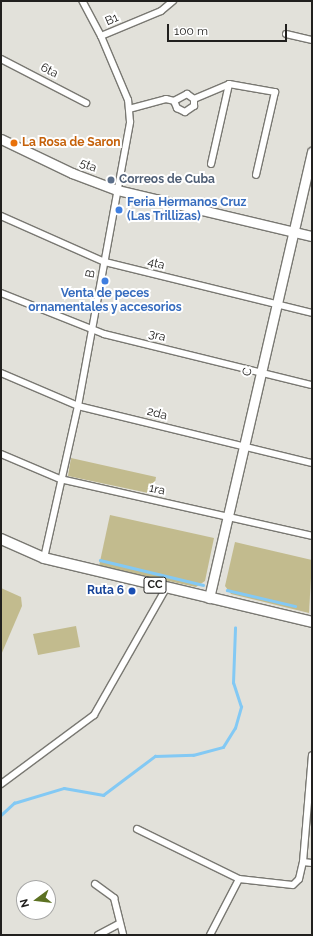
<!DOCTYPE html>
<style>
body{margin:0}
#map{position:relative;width:313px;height:936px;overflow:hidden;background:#e2e1da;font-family:Raleway,sans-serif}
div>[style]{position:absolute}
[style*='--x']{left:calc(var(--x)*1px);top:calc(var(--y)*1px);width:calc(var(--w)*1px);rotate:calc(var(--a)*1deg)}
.green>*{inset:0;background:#c2bb8e}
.stream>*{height:2.5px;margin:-1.25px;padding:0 1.25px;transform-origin:1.25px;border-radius:1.25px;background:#83c9f4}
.roads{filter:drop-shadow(1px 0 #797872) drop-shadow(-1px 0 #797872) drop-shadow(0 1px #797872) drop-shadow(0 -1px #797872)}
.street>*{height:6px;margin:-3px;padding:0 3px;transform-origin:3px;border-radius:3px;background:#fff}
.secondary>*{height:9px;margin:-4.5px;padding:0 4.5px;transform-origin:4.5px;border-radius:4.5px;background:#fff}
.primary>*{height:10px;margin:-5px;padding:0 5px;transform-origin:5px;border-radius:5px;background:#fff}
.dots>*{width:11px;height:11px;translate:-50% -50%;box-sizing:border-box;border:2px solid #fff;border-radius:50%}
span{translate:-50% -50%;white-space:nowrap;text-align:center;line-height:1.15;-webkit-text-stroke:4px #fff;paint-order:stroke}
.shield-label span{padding:1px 3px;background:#fff;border:1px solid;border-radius:3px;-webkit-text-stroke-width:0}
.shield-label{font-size:11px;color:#21201e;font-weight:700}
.street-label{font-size:12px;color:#21201e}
.food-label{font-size:12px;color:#c56008;font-weight:700}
.left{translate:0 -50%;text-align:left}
.service-label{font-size:12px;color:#4e5e75;font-weight:700}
.shop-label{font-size:12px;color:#366cbe;font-weight:700}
.transit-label{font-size:12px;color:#164399;font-weight:700}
.right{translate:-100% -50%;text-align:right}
.frame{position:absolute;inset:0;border:2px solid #21201e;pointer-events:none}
.north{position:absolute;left:16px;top:880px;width:40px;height:40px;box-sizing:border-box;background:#fff;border:1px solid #a6a6a5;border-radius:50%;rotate:255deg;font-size:11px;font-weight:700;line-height:16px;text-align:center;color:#21201e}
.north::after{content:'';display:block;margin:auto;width:14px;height:18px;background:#5d7222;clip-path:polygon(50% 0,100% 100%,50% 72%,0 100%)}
.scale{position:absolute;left:167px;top:24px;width:120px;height:18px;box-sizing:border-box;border:2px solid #21201e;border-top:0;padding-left:5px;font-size:12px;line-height:14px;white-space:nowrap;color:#21201e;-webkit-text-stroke:3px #fff;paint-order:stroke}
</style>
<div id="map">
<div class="green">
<i style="clip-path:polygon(71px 458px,156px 477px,153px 494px,68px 476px)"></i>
<i style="clip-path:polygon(110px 515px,214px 538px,205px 581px,196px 587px,99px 566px)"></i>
<i style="clip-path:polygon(235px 542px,312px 560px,309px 613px,231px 594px,225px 586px)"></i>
<i style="clip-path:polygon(1px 588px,21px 597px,22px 606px,1px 655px)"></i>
<i style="clip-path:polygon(76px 626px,80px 647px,38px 655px,33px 634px)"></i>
</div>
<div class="stream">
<i style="--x:100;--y:560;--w:106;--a:13.6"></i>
<i style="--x:227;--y:590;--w:70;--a:13.2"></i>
<i style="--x:1;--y:815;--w:18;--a:-43"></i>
<i style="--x:14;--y:803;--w:52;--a:-16.7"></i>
<i style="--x:64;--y:788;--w:40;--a:10"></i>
<i style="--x:103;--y:795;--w:65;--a:-36.9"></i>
<i style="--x:155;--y:756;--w:38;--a:-2"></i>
<i style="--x:193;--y:755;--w:31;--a:-15"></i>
<i style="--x:223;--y:747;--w:22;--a:-58"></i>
<i style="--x:235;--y:728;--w:22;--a:-74"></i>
<i style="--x:241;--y:707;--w:25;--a:-108"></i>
<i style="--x:233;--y:683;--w:55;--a:-87.9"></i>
</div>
<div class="roads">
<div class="street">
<i style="--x:286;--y:34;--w:27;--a:13"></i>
<i style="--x:101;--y:36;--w:65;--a:-22.6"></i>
<i style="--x:161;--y:11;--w:16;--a:-40"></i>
<i style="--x:1;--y:59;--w:96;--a:27.4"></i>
<i style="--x:174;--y:101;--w:8;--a:67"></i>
<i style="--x:177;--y:108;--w:9;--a:27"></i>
<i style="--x:185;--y:112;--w:11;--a:-34"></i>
<i style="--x:194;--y:106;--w:7;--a:-90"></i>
<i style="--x:129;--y:109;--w:38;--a:-15"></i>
<i style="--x:166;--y:99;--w:8;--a:14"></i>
<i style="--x:174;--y:101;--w:15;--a:-28"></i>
<i style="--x:187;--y:94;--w:9;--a:36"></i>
<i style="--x:194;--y:99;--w:38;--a:-23"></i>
<i style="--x:229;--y:84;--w:47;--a:9.9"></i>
<i style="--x:275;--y:92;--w:85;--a:102.9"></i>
<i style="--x:211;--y:164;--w:82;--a:-77.3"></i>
<i style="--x:1;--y:216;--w:114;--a:23.9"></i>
<i style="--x:105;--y:262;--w:213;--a:13.8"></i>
<i style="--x:1;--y:293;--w:111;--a:21.7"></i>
<i style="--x:104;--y:334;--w:214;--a:13.8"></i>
<i style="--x:1;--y:373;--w:84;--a:23.2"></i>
<i style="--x:78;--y:406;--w:241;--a:13.7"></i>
<i style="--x:1;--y:454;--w:64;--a:23"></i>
<i style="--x:60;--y:479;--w:258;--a:12.7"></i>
<i style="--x:44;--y:558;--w:156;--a:-77.4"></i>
<i style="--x:78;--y:406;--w:289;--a:-79.6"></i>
<i style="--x:130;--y:122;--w:22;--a:-95"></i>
<i style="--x:128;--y:100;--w:69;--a:-112.9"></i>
<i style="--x:101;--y:36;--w:40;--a:-118"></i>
<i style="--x:1;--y:784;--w:116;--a:-36.6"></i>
<i style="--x:94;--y:715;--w:146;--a:-60.4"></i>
<i style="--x:137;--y:829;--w:114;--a:26.1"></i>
<i style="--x:239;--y:879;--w:54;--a:6.3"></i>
<i style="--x:293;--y:885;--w:8;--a:-45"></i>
<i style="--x:299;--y:879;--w:17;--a:-77"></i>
<i style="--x:303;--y:862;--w:107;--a:-85.2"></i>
<i style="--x:303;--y:862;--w:9;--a:6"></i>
<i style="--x:95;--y:884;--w:24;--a:36"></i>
<i style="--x:114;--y:898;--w:38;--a:76"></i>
<i style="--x:98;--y:935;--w:24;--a:-28"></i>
<i style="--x:210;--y:935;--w:63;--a:-62.6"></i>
</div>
<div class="secondary">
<i style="--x:1;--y:139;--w:79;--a:25.6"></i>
<i style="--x:72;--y:173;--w:48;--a:20.7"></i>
<i style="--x:117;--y:190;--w:200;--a:13.3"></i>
<i style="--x:209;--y:598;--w:458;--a:-77"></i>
</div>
<div class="primary">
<i style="--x:1;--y:539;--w:47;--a:23.8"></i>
<i style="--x:44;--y:558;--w:276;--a:13.4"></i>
</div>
</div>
<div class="dots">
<i style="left:14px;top:143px;background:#e8710a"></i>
<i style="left:111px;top:180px;background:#5c6f8a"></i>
<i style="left:119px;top:210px;background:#3f7fe0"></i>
<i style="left:105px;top:281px;background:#3f7fe0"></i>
<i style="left:132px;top:591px;background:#1a4fb4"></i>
</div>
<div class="shield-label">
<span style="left:155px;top:585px">CC</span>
</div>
<div class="street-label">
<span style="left:112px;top:20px;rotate:-23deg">B1</span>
<span style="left:49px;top:71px;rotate:27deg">6ta</span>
<span style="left:88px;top:166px;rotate:21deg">5ta</span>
<span style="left:156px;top:264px;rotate:14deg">4ta</span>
<span style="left:91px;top:274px;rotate:-79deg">B</span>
<span style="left:157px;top:336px;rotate:14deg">3ra</span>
<span style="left:248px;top:372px;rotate:-77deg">C</span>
<span style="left:157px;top:414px;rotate:14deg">2da</span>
<span style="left:157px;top:490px;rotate:13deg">1ra</span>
</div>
<div class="food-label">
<span class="left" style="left:22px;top:143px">La Rosa de Saron</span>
</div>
<div class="service-label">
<span class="left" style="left:119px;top:180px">Correos de Cuba</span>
</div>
<div class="shop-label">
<span class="left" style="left:127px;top:210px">Feria Hermanos Cruz<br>(Las Trillizas)</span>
<span style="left:105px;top:301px">Venta de peces<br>ornamentales y accesorios</span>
</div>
<div class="transit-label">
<span class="right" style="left:124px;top:591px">Ruta 6</span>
</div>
<div class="frame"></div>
<div class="north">N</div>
<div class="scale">100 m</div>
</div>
